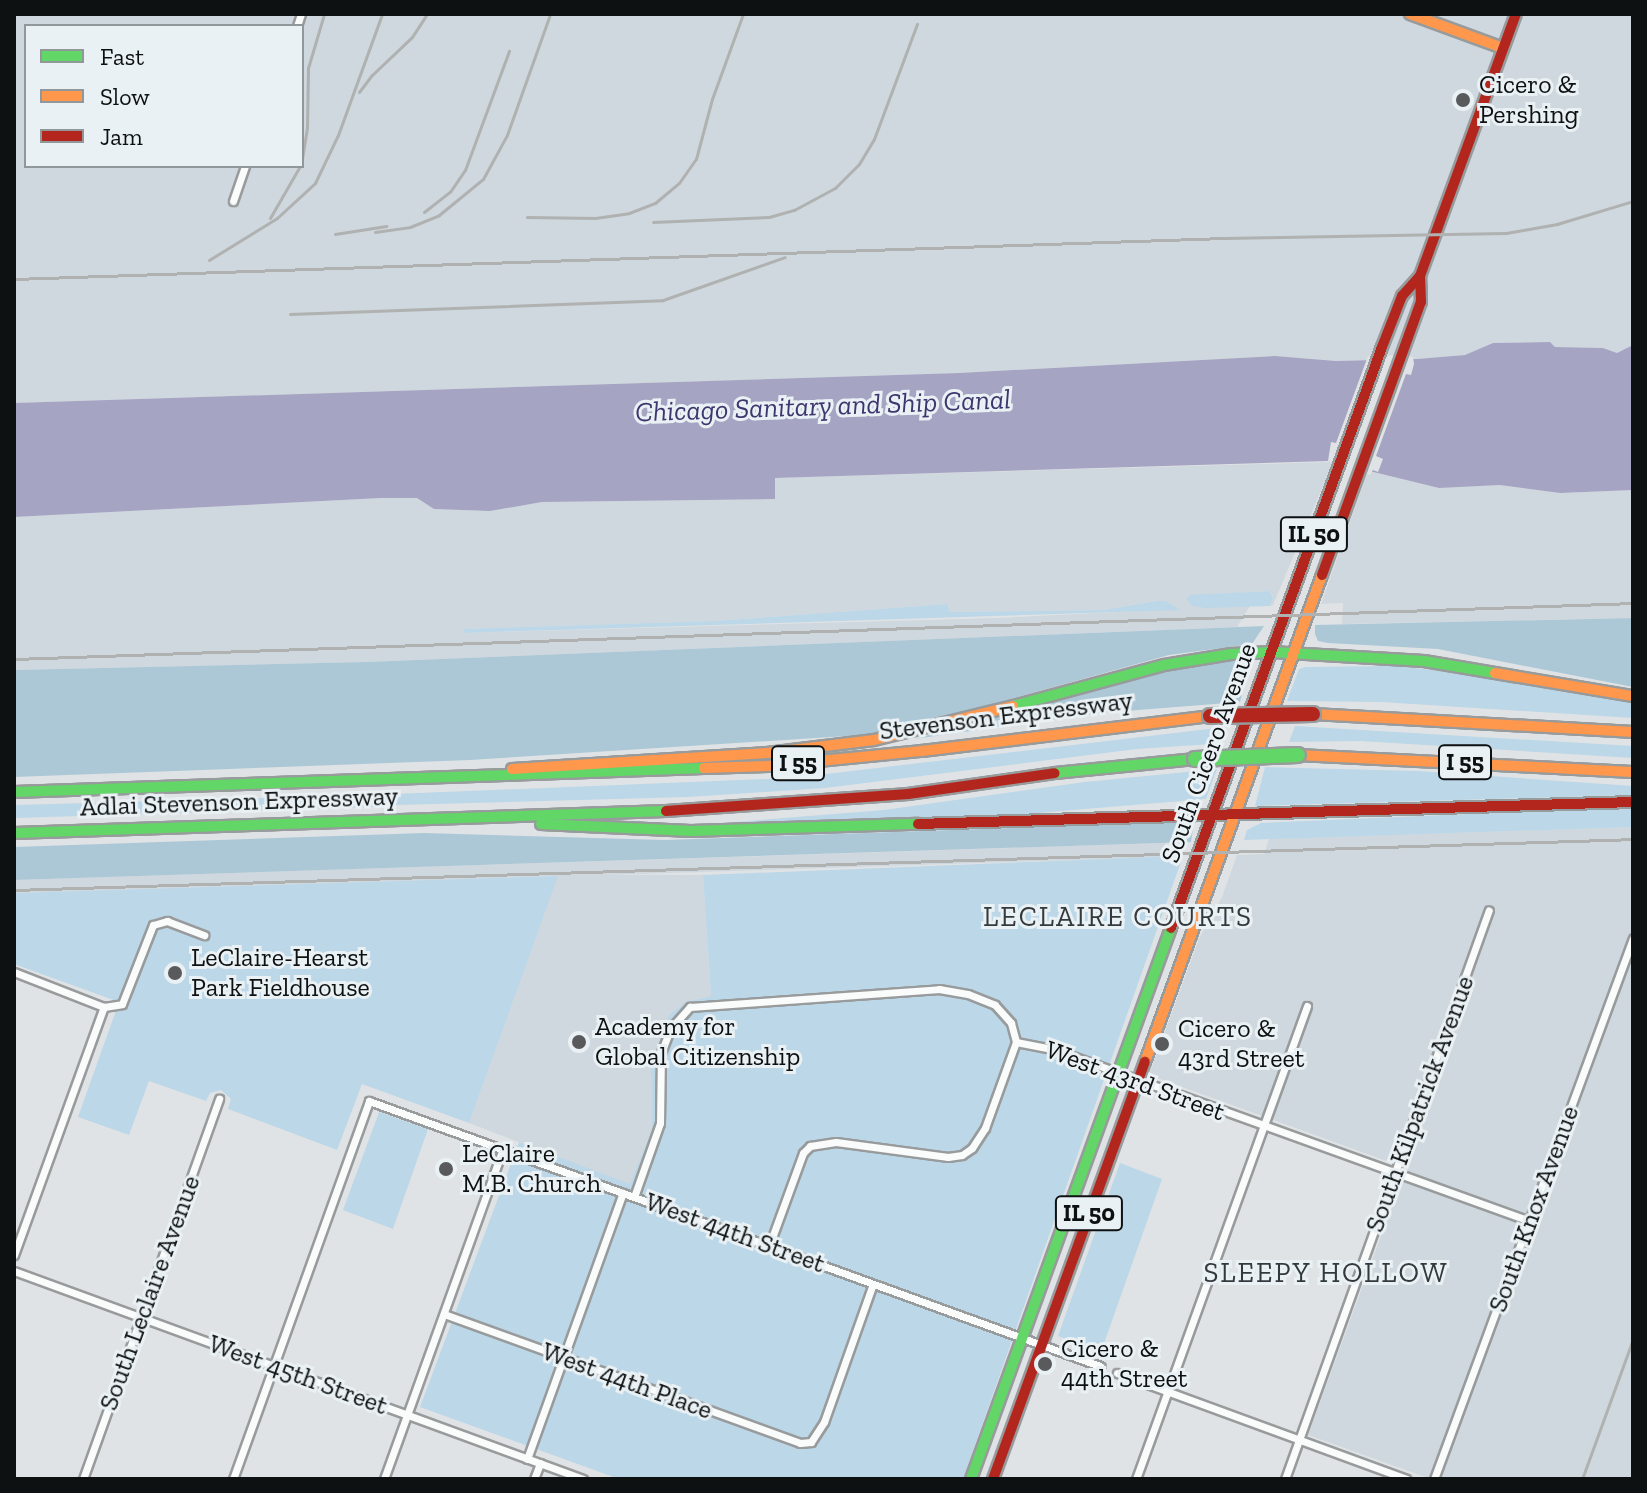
<!DOCTYPE html>
<style>
body{margin:0}
#map{position:relative;width:1647px;height:1493px;overflow:hidden;background:#e0e3e5;font-family:"Zilla Slab",serif}
div>[style]{position:absolute}
[style*='--x']{left:calc(var(--x)*1px);top:calc(var(--y)*1px);width:calc(var(--w)*1px);rotate:calc(var(--a)*1deg)}
.built>*{inset:0;background:#cfd8de}
.green>*{inset:0;background:#bcd7e7}
.forest>*{inset:0;background:#acc8d7}
.water>*{inset:0;background:#a5a4c3}
.pier>*{inset:0;background:#e0e3e5}
.roads{filter:drop-shadow(2px 0 #989b9c) drop-shadow(-2px 0 #989b9c) drop-shadow(0 2px #989b9c) drop-shadow(0 -2px #989b9c)}
.street>*{height:7px;margin:-3.5px;padding:0 3.5px;transform-origin:3.5px;border-radius:3.5px;background:#fafbfb}
.fast>*{height:10px;margin:-5px;padding:0 5px;transform-origin:5px;border-radius:5px;background:#63d668}
.slow>*{height:10px;margin:-5px;padding:0 5px;transform-origin:5px;border-radius:5px;background:#ff974d}
.jam>*{height:10px;margin:-5px;padding:0 5px;transform-origin:5px;border-radius:5px;background:#b3261e}
.rail>*{height:3px;margin:-1.5px;padding:0 1.5px;transform-origin:1.5px;border-radius:1.5px;background:#b0b1b1}
.bridges{filter:drop-shadow(2px 0 #989b9c) drop-shadow(-2px 0 #989b9c) drop-shadow(0 2px #989b9c) drop-shadow(0 -2px #989b9c)}
.fast-bridge>*{height:14px;margin:-7px;padding:0 7px;transform-origin:7px;border-radius:7px;background:#63d668}
.jam-bridge>*{height:14px;margin:-7px;padding:0 7px;transform-origin:7px;border-radius:7px;background:#b3261e}
.dots>*{width:22px;height:22px;translate:-50% -50%;box-sizing:border-box;border:4px solid #eaf1f5;border-radius:50%}
span{translate:-50% -50%;white-space:nowrap;text-align:center;line-height:1.15;-webkit-text-stroke:6px #eaf1f5;paint-order:stroke}
.shield-label span{padding:2px 6px;background:#eaf1f5;border:2px solid;border-radius:6px;-webkit-text-stroke-width:0}
.shield-label{font-size:24px;color:#0e1112;font-weight:700}
.poi-label{font-size:26px;color:#0e1112}
.left{translate:0 -50%;text-align:left}
.street-label{font-size:26px;color:#0e1112}
.water-label{font-size:28px;color:#3e366e;font-style:italic}
.neighbourhood-label{font-size:28px;color:#34393d;letter-spacing:2px}
.frame{position:absolute;inset:0;border:16px solid #0e1112;pointer-events:none}
.legend{position:absolute;left:24px;top:24px;width:280px;height:144px;box-sizing:border-box;background:#eaf1f5;border:2px solid #92979a;margin:0;padding:10px 14px;list-style:none;font-size:24px;color:#0e1112}
.legend li{display:flex;align-items:center;gap:16px;height:40px}
.legend b{width:40px;border:2px solid #92979a}
</style>
<div id="map">
<div class="built">
<i style="clip-path:polygon(evenodd,14px 14px,1633px 14px,1633px 345px,1617px 353px,1603px 348px,1555px 347px,1549px 342px,1493px 343px,1465px 355px,1417px 359px,1336px 361px,1275px 356px,959px 373px,14px 403px,14px 14px,26px 26px,302px 26px,302px 166px,26px 166px,26px 26px)"></i>
<i style="clip-path:polygon(evenodd,1333px 462px,1273px 605px,1270px 606px,1273px 596px,1269px 591px,1187px 596px,1192px 606px,1250px 606px,1237px 627px,366px 662px,14px 670px,14px 517px,381px 498px,417px 498px,434px 509px,490px 511px,542px 502px,775px 499px,774px 478px,1333px 462px,1156px 601px,1180px 609px,997px 618px,464px 633px,464px 629px,715px 621px,948px 604px,949px 612px,1103px 610px,1156px 601px)"></i>
<i style="clip-path:polygon(1368px 471px,1439px 488px,1500px 485px,1560px 493px,1633px 490px,1633px 618px,1342px 624px,1343px 603px,1321px 604px)"></i>
<i style="clip-path:polygon(1633px 827px,1633px 1479px,1431px 1479px,1308px 1435px,1406px 1168px,1149px 1075px,1199px 939px,1222px 897px,1237px 855px,1264px 854px,1269px 839px)"></i>
<i style="clip-path:polygon(1165px 843px,1166px 857px,605px 875px,703px 875px,711px 996px,686px 1002px,651px 1069px,652px 1129px,630px 1185px,469px 1123px,557px 876px,14px 893px,14px 880px)"></i>
</div>
<div class="green">
<i style="clip-path:polygon(1269px 591px,1273px 597px,1270px 606px,1206px 608px,1192px 606px,1186px 599px,1189px 595px)"></i>
<i style="clip-path:polygon(1156px 601px,1165px 601px,1181px 610px,464px 633px,464px 629px,715px 621px,948px 604px,949px 612px,1103px 610px)"></i>
<i style="clip-path:polygon(1393px 666px,1496px 676px,1633px 703px,1633px 718px,1381px 702px,1287px 701px,1299px 669px,1305px 667px)"></i>
<i style="clip-path:polygon(1295px 726px,1633px 746px,1633px 758px,1360px 741px,1289px 742px)"></i>
<i style="clip-path:polygon(1217px 728px,1212px 744px,1137px 749px,825px 788px,688px 797px,396px 805px,388px 798px,393px 794px,792px 778px)"></i>
<i style="clip-path:polygon(1265px 767px,1418px 771px,1633px 786px,1633px 795px,1255px 806px)"></i>
<i style="clip-path:polygon(1217px 769px,1206px 799px,975px 818px,723px 826px,723px 823px,884px 810px,1085px 782px)"></i>
<i style="clip-path:polygon(369px 795px,377px 798px,375px 807px,14px 818px,14px 805px)"></i>
<i style="clip-path:polygon(1633px 807px,1633px 827px,1244px 840px,1247px 830px,1261px 823px)"></i>
<i style="clip-path:polygon(1183px 856px,963px 1479px,619px 1479px,420px 1407px,519px 1142px,630px 1184px,652px 1129px,651px 1069px,669px 1015px,686px 1002px,711px 996px,703px 875px)"></i>
<i style="clip-path:polygon(558px 876px,469px 1123px,362px 1084px,337px 1150px,228px 1109px,231px 1099px,221px 1090px,210px 1093px,206px 1101px,149px 1081px,129px 1135px,78px 1117px,119px 1002px,14px 964px,14px 893px)"></i>
<i style="clip-path:polygon(379px 1112px,428px 1129px,393px 1229px,343px 1210px)"></i>
<i style="clip-path:polygon(1120px 1163px,1162px 1179px,1101px 1352px,1058px 1336px)"></i>
</div>
<div class="forest">
<i style="clip-path:polygon(1633px 618px,1633px 687px,1438px 649px,1328px 643px,1318px 641px,1315px 634px,1315px 625px)"></i>
<i style="clip-path:polygon(1264px 626px,1252px 644px,1169px 655px,914px 726px,862px 735px,470px 760px,14px 777px,14px 670px,366px 662px)"></i>
<i style="clip-path:polygon(1233px 660px,1251px 660px,1240px 702px,1100px 713px,914px 739px,1158px 673px)"></i>
<i style="clip-path:polygon(1181px 822px,1193px 829px,1191px 842px,14px 880px,14px 847px,424px 833px,665px 840px)"></i>
</div>
<div class="water">
<i style="clip-path:polygon(1550px 342px,1555px 347px,1603px 348px,1617px 353px,1633px 345px,1633px 490px,1560px 493px,1500px 485px,1439px 488px,1328px 461px,775px 478px,775px 499px,542px 502px,490px 511px,434px 509px,417px 498px,381px 498px,14px 517px,14px 403px,959px 373px,1275px 356px,1336px 361px,1417px 359px,1465px 355px,1493px 343px)"></i>
</div>
<div class="pier">
<i style="clip-path:polygon(1405px 355px,1413px 357px,1414px 364px,1411px 375px,1406px 374px,1376px 456px,1383px 459px,1378px 472px,1373px 470px,1370px 475px,1365px 474px,1328px 461px,1331px 442px,1336px 443px,1368px 356px)"></i>
</div>
<div class="roads">
<div class="street">
<i style="--x:297;--y:26;--w:13;--a:-72"></i>
<i style="--x:233;--y:201;--w:37;--a:-71"></i>
<i style="--x:14;--y:972;--w:97;--a:21.3"></i>
<i style="--x:104;--y:1007;--w:18;--a:-9"></i>
<i style="--x:122;--y:1004;--w:85;--a:-68.6"></i>
<i style="--x:153;--y:925;--w:15;--a:-16"></i>
<i style="--x:167;--y:921;--w:40;--a:21"></i>
<i style="--x:1016;--y:1042;--w:38;--a:11"></i>
<i style="--x:1053;--y:1049;--w:507;--a:19.83"></i>
<i style="--x:634;--y:1197;--w:78;--a:-70.6"></i>
<i style="--x:660;--y:1123;--w:70;--a:-89.2"></i>
<i style="--x:661;--y:1053;--w:26;--a:-69"></i>
<i style="--x:670;--y:1029;--w:30;--a:-48"></i>
<i style="--x:690;--y:1007;--w:250;--a:-4.1"></i>
<i style="--x:939;--y:989;--w:29;--a:10"></i>
<i style="--x:968;--y:994;--w:29;--a:22"></i>
<i style="--x:995;--y:1005;--w:24;--a:48"></i>
<i style="--x:1011;--y:1023;--w:20;--a:75"></i>
<i style="--x:769;--y:1246;--w:99;--a:-69.9"></i>
<i style="--x:803;--y:1153;--w:10;--a:-45"></i>
<i style="--x:810;--y:1146;--w:26;--a:-9"></i>
<i style="--x:836;--y:1142;--w:113;--a:7.6"></i>
<i style="--x:948;--y:1157;--w:14;--a:-8"></i>
<i style="--x:962;--y:1155;--w:12;--a:-35"></i>
<i style="--x:972;--y:1148;--w:24;--a:-57"></i>
<i style="--x:985;--y:1128;--w:91;--a:-70.2"></i>
<i style="--x:14;--y:1255;--w:264;--a:-70.1"></i>
<i style="--x:14;--y:1271;--w:606;--a:20.08"></i>
<i style="--x:444;--y:1314;--w:379;--a:19.9"></i>
<i style="--x:800;--y:1443;--w:11;--a:-5"></i>
<i style="--x:811;--y:1442;--w:24;--a:-57"></i>
<i style="--x:824;--y:1422;--w:146;--a:-70.5"></i>
<i style="--x:1117;--y:1373;--w:308;--a:20.1"></i>
<i style="--x:527;--y:1459;--w:283;--a:-70.2"></i>
<i style="--x:83;--y:1479;--w:404;--a:-70.3"></i>
<i style="--x:233;--y:1479;--w:402;--a:-70.2"></i>
<i style="--x:369;--y:1101;--w:778;--a:19.93"></i>
<i style="--x:384;--y:1479;--w:351;--a:-70.2"></i>
<i style="--x:534;--y:1479;--w:17;--a:-69"></i>
<i style="--x:1136;--y:1479;--w:503;--a:-70.12"></i>
<i style="--x:1285;--y:1479;--w:604;--a:-70.28"></i>
<i style="--x:1434;--y:1479;--w:576;--a:-69.8"></i>
</div>
<div class="fast">
<i style="--x:1013;--y:706;--w:156;--a:-15.2"></i>
<i style="--x:1164;--y:665;--w:68;--a:-9.3"></i>
<i style="--x:1231;--y:654;--w:41;--a:-2.8"></i>
<i style="--x:1272;--y:652;--w:152;--a:3.4"></i>
<i style="--x:1424;--y:661;--w:72;--a:9.6"></i>
<i style="--x:1055;--y:773;--w:141;--a:-5.7"></i>
<i style="--x:14;--y:792;--w:690;--a:-1.99"></i>
<i style="--x:541;--y:824;--w:150;--a:2.7"></i>
<i style="--x:691;--y:831;--w:227;--a:-1.8"></i>
<i style="--x:14;--y:833;--w:652;--a:-1.93"></i>
<i style="--x:971;--y:1479;--w:586;--a:-70.05"></i>
</div>
<div class="slow">
<i style="--x:1410;--y:14;--w:99;--a:20.1"></i>
<i style="--x:1495;--y:673;--w:140;--a:9.5"></i>
<i style="--x:1313;--y:714;--w:321;--a:3.2"></i>
<i style="--x:1298;--y:755;--w:335;--a:2.9"></i>
<i style="--x:704;--y:768;--w:64;--a:-1.8"></i>
<i style="--x:768;--y:766;--w:155;--a:-5.6"></i>
<i style="--x:922;--y:751;--w:290;--a:-6.9"></i>
<i style="--x:512;--y:769;--w:256;--a:-3.6"></i>
<i style="--x:767;--y:753;--w:108;--a:-6.9"></i>
<i style="--x:874;--y:740;--w:143;--a:-13.7"></i>
<i style="--x:1145;--y:1062;--w:518;--a:-70.03"></i>
</div>
<div class="jam">
<i style="--x:1322;--y:575;--w:290;--a:-70.1"></i>
<i style="--x:1421;--y:302;--w:26;--a:-92"></i>
<i style="--x:1420;--y:276;--w:279;--a:-69.9"></i>
<i style="--x:666;--y:811;--w:243;--a:-4"></i>
<i style="--x:908;--y:794;--w:148;--a:-8.1"></i>
<i style="--x:918;--y:824;--w:715;--a:-1.76"></i>
<i style="--x:1171;--y:928;--w:618;--a:-70.04"></i>
<i style="--x:1382;--y:347;--w:55;--a:-68.6"></i>
<i style="--x:1402;--y:296;--w:27;--a:-48"></i>
<i style="--x:993;--y:1479;--w:444;--a:-70"></i>
</div>
</div>
<div class="rail">
<i style="--x:359;--y:92;--w:21;--a:-53"></i>
<i style="--x:372;--y:75;--w:55;--a:-43.5"></i>
<i style="--x:412;--y:37;--w:27;--a:-57"></i>
<i style="--x:302;--y:159;--w:32;--a:-81"></i>
<i style="--x:307;--y:127;--w:59;--a:-89"></i>
<i style="--x:308;--y:68;--w:56;--a:-73.5"></i>
<i style="--x:424;--y:212;--w:33;--a:-38"></i>
<i style="--x:450;--y:192;--w:27;--a:-56"></i>
<i style="--x:465;--y:170;--w:127;--a:-69.7"></i>
<i style="--x:527;--y:217;--w:68;--a:0.8"></i>
<i style="--x:595;--y:218;--w:34;--a:-8"></i>
<i style="--x:629;--y:213;--w:28;--a:-21"></i>
<i style="--x:655;--y:203;--w:31;--a:-40"></i>
<i style="--x:679;--y:183;--w:29;--a:-55"></i>
<i style="--x:696;--y:159;--w:62;--a:-75.1"></i>
<i style="--x:712;--y:99;--w:90;--a:-70"></i>
<i style="--x:270;--y:218;--w:60;--a:-60"></i>
<i style="--x:653;--y:222;--w:116;--a:-2.5"></i>
<i style="--x:769;--y:217;--w:26;--a:-16"></i>
<i style="--x:794;--y:210;--w:47;--a:-28.2"></i>
<i style="--x:835;--y:188;--w:34;--a:-45"></i>
<i style="--x:859;--y:164;--w:29;--a:-59"></i>
<i style="--x:874;--y:139;--w:123;--a:-69.5"></i>
<i style="--x:375;--y:232;--w:35;--a:-8"></i>
<i style="--x:410;--y:227;--w:31;--a:-22"></i>
<i style="--x:439;--y:215;--w:57;--a:-39.3"></i>
<i style="--x:483;--y:179;--w:50;--a:-61.4"></i>
<i style="--x:507;--y:135;--w:128;--a:-70.4"></i>
<i style="--x:335;--y:234;--w:52;--a:-8.9"></i>
<i style="--x:209;--y:260;--w:80;--a:-31.7"></i>
<i style="--x:277;--y:218;--w:52;--a:-42.6"></i>
<i style="--x:315;--y:183;--w:53;--a:-64.4"></i>
<i style="--x:338;--y:135;--w:129;--a:-70"></i>
<i style="--x:14;--y:279;--w:1211;--a:-1.94"></i>
<i style="--x:1224;--y:238;--w:282;--a:-1"></i>
<i style="--x:1506;--y:233;--w:52;--a:-10"></i>
<i style="--x:1557;--y:224;--w:79;--a:-16.8"></i>
<i style="--x:290;--y:314;--w:373;--a:-2.1"></i>
<i style="--x:663;--y:300;--w:129;--a:-19.4"></i>
<i style="--x:14;--y:659;--w:1620;--a:-1.98"></i>
<i style="--x:14;--y:890;--w:1620;--a:-1.8"></i>
<i style="--x:1582;--y:1479;--w:149;--a:-70"></i>
</div>
<div class="bridges">
<div class="fast-bridge">
<i style="--x:1195;--y:759;--w:103;--a:-2.2"></i>
</div>
<div class="jam-bridge">
<i style="--x:1210;--y:716;--w:103;--a:-1.1"></i>
</div>
</div>
<div class="dots">
<i style="left:1463px;top:100px;background:#585a5c"></i>
<i style="left:175px;top:973px;background:#585a5c"></i>
<i style="left:579px;top:1042px;background:#585a5c"></i>
<i style="left:1162px;top:1044px;background:#585a5c"></i>
<i style="left:446px;top:1169px;background:#585a5c"></i>
<i style="left:1045px;top:1364px;background:#585a5c"></i>
</div>
<div class="shield-label">
<span style="left:1314px;top:534px">IL 50</span>
<span style="left:1465px;top:762px">I 55</span>
<span style="left:798px;top:763px">I 55</span>
<span style="left:1089px;top:1213px">IL 50</span>
</div>
<div class="poi-label">
<span class="left" style="left:1479px;top:100px">Cicero &amp;<br>Pershing</span>
<span class="left" style="left:191px;top:973px">LeClaire-Hearst<br>Park Fieldhouse</span>
<span class="left" style="left:595px;top:1042px">Academy for<br>Global Citizenship</span>
<span class="left" style="left:1178px;top:1044px">Cicero &amp;<br>43rd Street</span>
<span class="left" style="left:462px;top:1169px">LeClaire<br>M.B. Church</span>
<span class="left" style="left:1061px;top:1364px">Cicero &amp;<br>44th Street</span>
</div>
<div class="street-label">
<span style="left:1006px;top:716px;rotate:-7deg">Stevenson Expressway</span>
<span style="left:1209px;top:753px;rotate:-70deg">South Cicero Avenue</span>
<span style="left:239px;top:802px;rotate:-2deg">Adlai Stevenson Expressway</span>
<span style="left:1135px;top:1081px;rotate:20deg">West 43rd Street</span>
<span style="left:1420px;top:1104px;rotate:-70deg">South Kilpatrick Avenue</span>
<span style="left:1534px;top:1209px;rotate:-70deg">South Knox Avenue</span>
<span style="left:735px;top:1233px;rotate:20deg">West 44th Street</span>
<span style="left:150px;top:1293px;rotate:-70deg">South Leclaire Avenue</span>
<span style="left:298px;top:1375px;rotate:20deg">West 45th Street</span>
<span style="left:627px;top:1381px;rotate:20deg">West 44th Place</span>
</div>
<div class="water-label">
<span style="left:823px;top:406px;rotate:-2deg">Chicago Sanitary and Ship Canal</span>
</div>
<div class="neighbourhood-label">
<span style="left:1118px;top:917px">LECLAIRE COURTS</span>
<span style="left:1326px;top:1273px">SLEEPY HOLLOW</span>
</div>
<div class="frame"></div>
<ul class="legend">
<li><b style="height:10px;background:#63d668"></b>Fast</li>
<li><b style="height:10px;background:#ff974d"></b>Slow</li>
<li><b style="height:10px;background:#b3261e"></b>Jam</li>
</ul>
</div>
